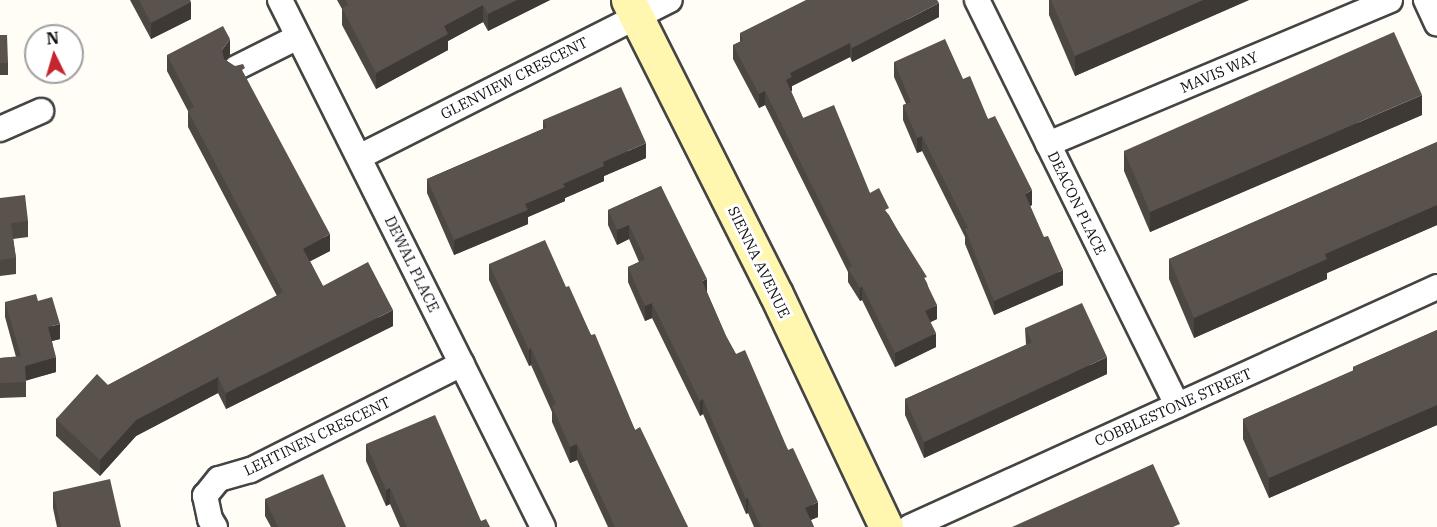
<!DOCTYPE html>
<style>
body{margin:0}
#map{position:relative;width:1437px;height:527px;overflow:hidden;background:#fffdf5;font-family:"IBM Plex Serif",serif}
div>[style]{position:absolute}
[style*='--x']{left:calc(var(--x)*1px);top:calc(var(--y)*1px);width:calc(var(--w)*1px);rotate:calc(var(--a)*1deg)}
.roads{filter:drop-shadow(2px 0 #444) drop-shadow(-2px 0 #444) drop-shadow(0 2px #444) drop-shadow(0 -2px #444)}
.street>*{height:24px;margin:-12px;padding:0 12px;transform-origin:12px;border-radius:12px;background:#fff}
.secondary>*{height:33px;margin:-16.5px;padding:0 16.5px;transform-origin:16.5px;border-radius:16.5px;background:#fff6b0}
.wall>*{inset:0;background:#4d4742}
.shaded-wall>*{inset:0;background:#3f3936}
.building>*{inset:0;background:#5a524d}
span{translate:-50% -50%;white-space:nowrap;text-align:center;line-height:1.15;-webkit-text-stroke:6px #fff;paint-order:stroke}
.street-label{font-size:15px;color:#111}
.north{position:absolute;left:24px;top:24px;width:60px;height:60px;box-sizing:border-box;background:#fff;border:2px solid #a0a0a0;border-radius:50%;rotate:355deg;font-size:16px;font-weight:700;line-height:24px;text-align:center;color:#111}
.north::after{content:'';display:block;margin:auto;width:21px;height:27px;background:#c4262e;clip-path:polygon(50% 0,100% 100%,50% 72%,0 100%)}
</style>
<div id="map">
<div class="roads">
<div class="street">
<i style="--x:280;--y:0;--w:589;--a:63.48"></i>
<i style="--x:977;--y:0;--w:452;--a:63.7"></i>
<i style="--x:1426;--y:0;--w:26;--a:65"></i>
<i style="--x:236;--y:68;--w:69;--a:-26.6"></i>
<i style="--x:0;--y:129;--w:45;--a:-23.7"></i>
<i style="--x:1048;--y:144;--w:371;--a:-22.8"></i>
<i style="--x:359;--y:157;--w:348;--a:-26.8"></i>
<i style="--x:215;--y:527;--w:9;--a:-122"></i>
<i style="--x:210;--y:519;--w:24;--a:-102"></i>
<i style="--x:205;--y:496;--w:22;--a:-51"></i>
<i style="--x:219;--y:479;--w:33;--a:-16"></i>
<i style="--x:251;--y:470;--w:236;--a:-26.7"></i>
<i style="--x:910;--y:527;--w:579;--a:-24.48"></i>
</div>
<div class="secondary">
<i style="--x:628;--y:0;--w:329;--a:63.3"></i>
<i style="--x:776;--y:294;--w:258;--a:64.7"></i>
</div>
</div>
<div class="wall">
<i style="clip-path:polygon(130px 0,190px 0,191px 19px,151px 39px)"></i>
<i style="clip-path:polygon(337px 0,550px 0,488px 31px,483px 22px,448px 41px,448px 50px,376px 89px,342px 25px,342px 9px)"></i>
<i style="clip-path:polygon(1049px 0,1249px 0,1075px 76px,1049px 15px)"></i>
<i style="clip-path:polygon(939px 17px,852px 62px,850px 57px,792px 86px,791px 91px,803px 118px,870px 193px,889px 215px,927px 283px,937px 319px,930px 322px,936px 347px,895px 367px,862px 300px,860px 301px,848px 282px,848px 272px,765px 105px,759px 108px,733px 59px,733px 45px,740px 42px,740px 33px)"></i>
<i style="clip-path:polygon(0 35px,8px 63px,8px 75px,0 75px)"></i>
<i style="clip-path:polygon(167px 55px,230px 55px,226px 60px,245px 76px,330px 251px,310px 261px,323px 286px,393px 326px,226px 409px,218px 393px,136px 436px,100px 476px,56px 436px,56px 419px,108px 385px,277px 296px,188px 127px,188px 111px,167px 71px)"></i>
<i style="clip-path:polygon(894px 62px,963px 79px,988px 119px,1032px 205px,1030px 206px,1063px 285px,994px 315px,965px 244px,965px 237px,922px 151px,917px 153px,903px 120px,903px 105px,906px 104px,894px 77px)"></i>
<i style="clip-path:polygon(1422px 115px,1150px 232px,1124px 171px,1124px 151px)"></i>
<i style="clip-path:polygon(543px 120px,646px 158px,604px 176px,604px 181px,565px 198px,565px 201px,528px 217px,528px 224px,454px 255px,427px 193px,427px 179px,543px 129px)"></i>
<i style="clip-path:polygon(1437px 142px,1437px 225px,1327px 273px,1327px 279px,1194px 338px,1169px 279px,1169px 259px)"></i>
<i style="clip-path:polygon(661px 186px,726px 336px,788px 450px,818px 517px,811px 520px,814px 527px,754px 527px,748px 513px,746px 514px,703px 414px,700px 416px,652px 318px,645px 321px,628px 282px,628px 267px,639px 262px,629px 239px,617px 245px,608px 225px,608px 210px)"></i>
<i style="clip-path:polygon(0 198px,28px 221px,28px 237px,13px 239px,16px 258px,16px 274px,0 276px)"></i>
<i style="clip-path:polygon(489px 264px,566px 287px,591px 335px,635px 430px,688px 527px,608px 527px,577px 460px,570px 463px,552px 422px,552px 412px,531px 365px,529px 366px,489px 280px)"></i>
<i style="clip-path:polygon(38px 301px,60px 339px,52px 341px,56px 372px,26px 380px,26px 397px,0 398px,0 358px,16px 357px,5px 317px,5px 302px)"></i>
<i style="clip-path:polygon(1025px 328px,1107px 374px,924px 458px,905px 415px,905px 399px,1026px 345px)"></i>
<i style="clip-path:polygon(1437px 330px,1437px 425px,1269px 498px,1243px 439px,1243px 419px,1353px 371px,1353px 367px)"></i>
<i style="clip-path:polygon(366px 444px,481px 521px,490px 527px,400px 527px,390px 504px,386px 506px,366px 461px)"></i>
<i style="clip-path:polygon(53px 492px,121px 527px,57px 527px,53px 508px)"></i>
<i style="clip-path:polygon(265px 499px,346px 527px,271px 527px,265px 516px)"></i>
</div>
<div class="shaded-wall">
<i style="clip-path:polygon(517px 0,550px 0,488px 31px,488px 14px)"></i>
<i style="clip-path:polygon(1203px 0,1249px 0,1075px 76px,1075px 56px)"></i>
<i style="clip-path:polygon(191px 2px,191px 19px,151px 39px,151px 23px)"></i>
<i style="clip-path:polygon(939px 3px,939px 17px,852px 62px,852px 48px)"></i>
<i style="clip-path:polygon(483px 5px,483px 22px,448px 41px,448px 50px,376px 89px,376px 73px,444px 26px)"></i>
<i style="clip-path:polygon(230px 39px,230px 55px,222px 67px,222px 50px)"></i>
<i style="clip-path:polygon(850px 43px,850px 57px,792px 86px,792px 91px,786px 94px,786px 80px,790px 73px)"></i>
<i style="clip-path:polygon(765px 91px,765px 105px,759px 108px,759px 94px)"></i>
<i style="clip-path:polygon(1422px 95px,1422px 115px,1150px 232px,1150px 212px)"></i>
<i style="clip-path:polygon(922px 136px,922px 151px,917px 153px,917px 138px)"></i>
<i style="clip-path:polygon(646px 143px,646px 158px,604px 176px,604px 181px,565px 198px,565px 201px,528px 217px,528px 224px,454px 255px,454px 240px,563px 184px,603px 162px)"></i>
<i style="clip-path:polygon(1032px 190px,1032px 205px,1025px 209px,1025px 194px)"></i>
<i style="clip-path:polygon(1437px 205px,1437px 225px,1327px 273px,1327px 279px,1194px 338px,1194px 318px,1325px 254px)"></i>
<i style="clip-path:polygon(629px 225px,629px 239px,617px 245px,617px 230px)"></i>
<i style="clip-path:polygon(330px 234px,330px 251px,303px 265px,303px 249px)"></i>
<i style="clip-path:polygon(1063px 270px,1063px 285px,994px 315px,994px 301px)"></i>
<i style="clip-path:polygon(707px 279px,707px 294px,702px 281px)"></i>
<i style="clip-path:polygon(862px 286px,862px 300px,860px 301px,860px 288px)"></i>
<i style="clip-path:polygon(652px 303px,652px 318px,645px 321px,645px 306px)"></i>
<i style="clip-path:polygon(937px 305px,937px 319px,925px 325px,925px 311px)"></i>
<i style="clip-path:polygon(393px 310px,393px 326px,226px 409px,226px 393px)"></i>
<i style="clip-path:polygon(60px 324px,60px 339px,48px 342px,48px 327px)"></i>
<i style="clip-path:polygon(936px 333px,936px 347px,895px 367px,895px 353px)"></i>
<i style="clip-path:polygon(531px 348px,531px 365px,529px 366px,529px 350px)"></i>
<i style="clip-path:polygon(56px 357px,56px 372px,25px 381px,25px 366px)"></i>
<i style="clip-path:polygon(1107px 357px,1107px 374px,924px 458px,924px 442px)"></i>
<i style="clip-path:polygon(218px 377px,218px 393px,136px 436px,100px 476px,100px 460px,136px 420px)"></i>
<i style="clip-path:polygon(703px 399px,703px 414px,700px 416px,700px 401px)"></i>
<i style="clip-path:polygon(1437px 405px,1437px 425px,1269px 498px,1269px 478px)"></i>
<i style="clip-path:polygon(577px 444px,577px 460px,570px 463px,570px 447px)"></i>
<i style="clip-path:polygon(390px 488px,390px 504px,386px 506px,386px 490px)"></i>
<i style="clip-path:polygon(748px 498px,748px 513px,746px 514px,746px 499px)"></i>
<i style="clip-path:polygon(818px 502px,818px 517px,805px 522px,805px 508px)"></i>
</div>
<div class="building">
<i style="clip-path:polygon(139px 0,190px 0,191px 2px,151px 23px)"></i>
<i style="clip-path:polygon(346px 0,517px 0,488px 14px,483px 5px,444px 26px,448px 34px,376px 73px,342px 8px,348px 5px)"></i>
<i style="clip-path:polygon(806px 0,937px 0,939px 3px,852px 48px,850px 43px,790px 73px,792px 77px,786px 80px,803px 118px,834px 105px,870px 193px,879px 188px,889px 208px,885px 210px,927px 277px,924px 278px,937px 305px,925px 311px,936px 333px,895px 353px,862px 286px,860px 288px,848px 268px,852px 266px,765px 91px,759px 94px,733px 45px,743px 40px,740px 33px)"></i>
<i style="clip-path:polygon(1051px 0,1203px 0,1075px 56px)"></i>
<i style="clip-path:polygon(223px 26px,230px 39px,222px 50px,224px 59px,235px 66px,243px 64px,245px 68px,242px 70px,330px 234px,303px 249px,323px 286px,368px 262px,393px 310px,226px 393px,218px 377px,136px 420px,100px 460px,56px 419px,97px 374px,108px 385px,283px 292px,188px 111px,194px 107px,167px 55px)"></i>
<i style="clip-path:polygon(1394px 32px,1422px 95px,1150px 212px,1124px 151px)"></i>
<i style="clip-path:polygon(0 35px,7px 35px,8px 63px,0 63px)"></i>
<i style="clip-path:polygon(945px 39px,963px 79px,970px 76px,988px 119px,995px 116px,1032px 190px,1025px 194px,1044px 237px,1048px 236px,1063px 270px,994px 301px,965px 229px,968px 228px,922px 136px,917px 138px,903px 105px,911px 102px,894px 62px)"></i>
<i style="clip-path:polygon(621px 87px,646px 143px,603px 162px,604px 166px,563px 184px,565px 187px,525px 204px,528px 210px,454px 240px,427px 179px,547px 127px,543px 120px)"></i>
<i style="clip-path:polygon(1437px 142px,1437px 205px,1325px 254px,1327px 259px,1194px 318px,1169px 259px)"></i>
<i style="clip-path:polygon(661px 186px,707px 279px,702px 281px,726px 336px,736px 354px,745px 350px,788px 450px,793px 448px,818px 502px,805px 508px,814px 527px,761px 527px,748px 498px,746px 499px,703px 399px,700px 401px,652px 303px,645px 306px,628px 267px,645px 259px,629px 225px,617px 230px,608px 210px)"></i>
<i style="clip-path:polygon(25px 195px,28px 221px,11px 223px,16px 258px,0 260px,0 198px)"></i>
<i style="clip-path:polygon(545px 240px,566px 287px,569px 286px,591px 335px,595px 334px,635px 430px,640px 427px,688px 527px,615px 527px,577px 444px,570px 447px,552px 406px,556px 404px,531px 348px,529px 350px,489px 264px)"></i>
<i style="clip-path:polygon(36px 294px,38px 301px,52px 297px,60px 324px,48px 327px,56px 357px,25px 366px,26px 382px,0 383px,0 358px,21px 356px,5px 302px)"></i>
<i style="clip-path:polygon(1082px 303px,1107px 357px,924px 442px,905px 399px,1032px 342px,1025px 328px)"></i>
<i style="clip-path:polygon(1437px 330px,1437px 405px,1269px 478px,1243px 419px,1354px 370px,1353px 367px)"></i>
<i style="clip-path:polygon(435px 415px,481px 521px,486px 519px,490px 527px,407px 527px,390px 488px,386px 490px,366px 444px)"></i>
<i style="clip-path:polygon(1153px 464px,1180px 524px,1173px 527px,1012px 527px)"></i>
<i style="clip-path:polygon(323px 474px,346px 527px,278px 527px,265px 499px)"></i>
<i style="clip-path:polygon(110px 479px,121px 527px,61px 527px,53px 492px)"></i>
</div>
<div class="street-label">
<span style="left:1219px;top:72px;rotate:-23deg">MAVIS WAY</span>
<span style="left:514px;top:78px;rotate:-27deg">GLENVIEW CRESCENT</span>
<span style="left:1077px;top:203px;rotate:64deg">DEACON PLACE</span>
<span style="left:759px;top:262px;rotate:64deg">SIENNA AVENUE</span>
<span style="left:412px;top:264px;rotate:64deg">DEWAL PLACE</span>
<span style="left:1173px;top:407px;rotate:-24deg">COBBLESTONE STREET</span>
<span style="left:317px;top:436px;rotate:-26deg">LEHTINEN CRESCENT</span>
</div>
<div class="north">N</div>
</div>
